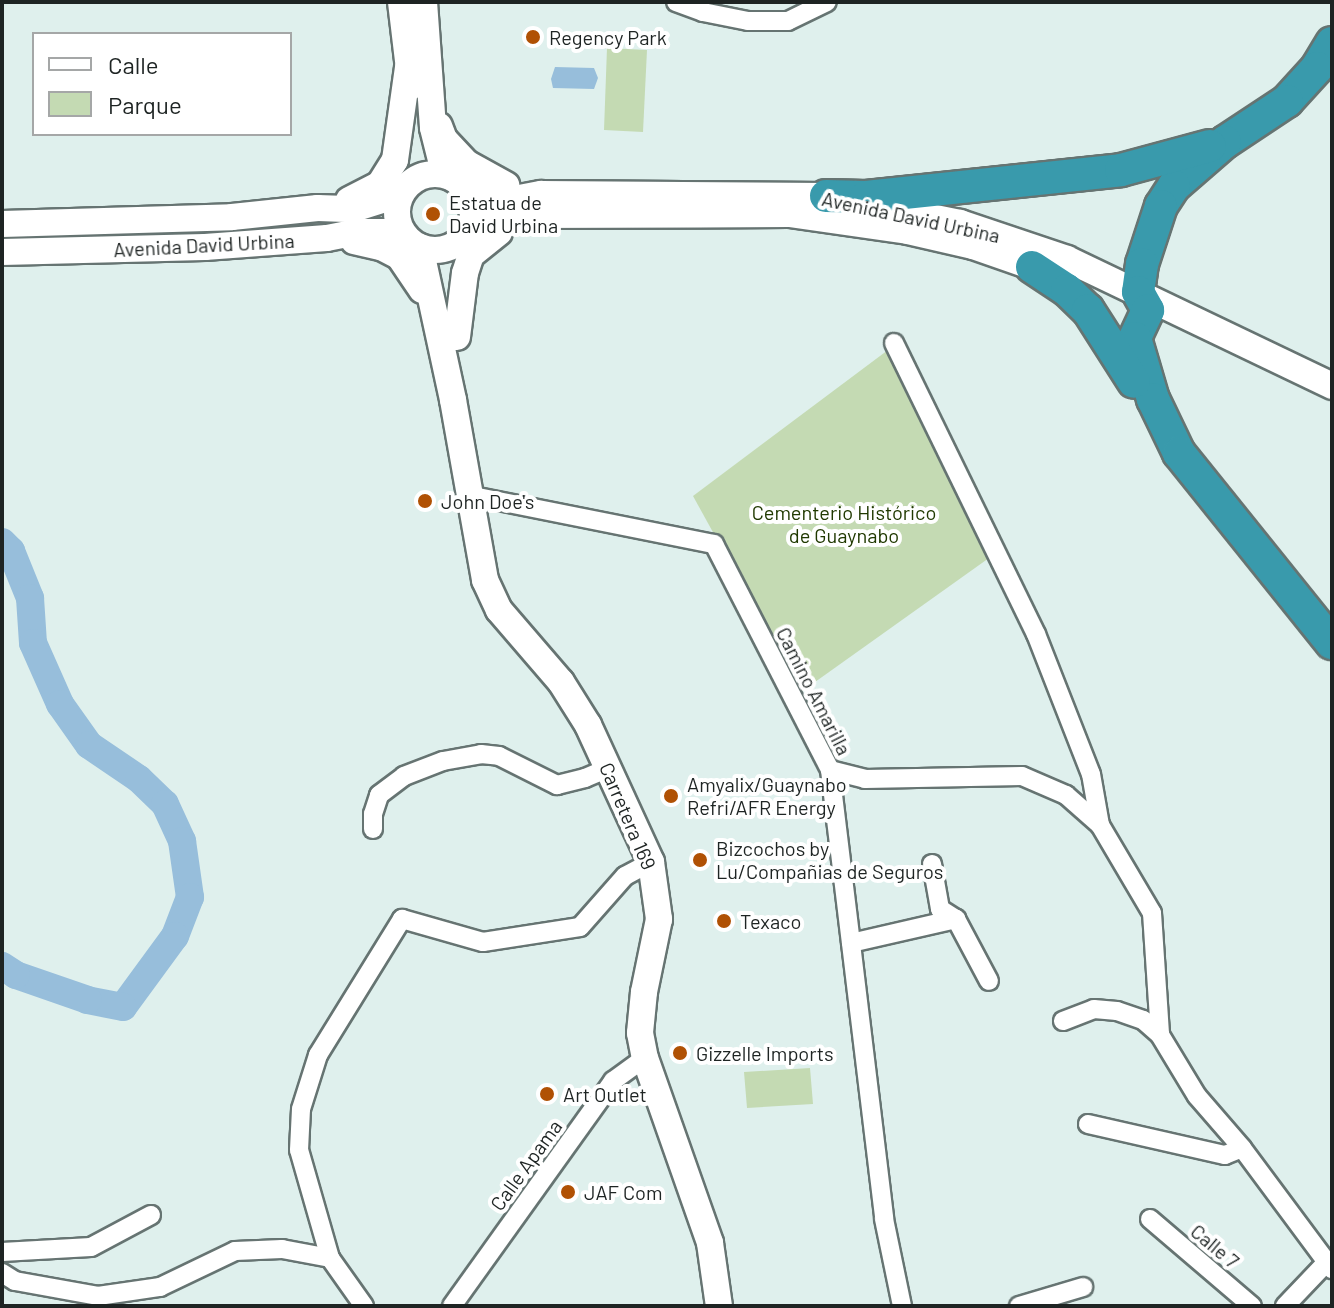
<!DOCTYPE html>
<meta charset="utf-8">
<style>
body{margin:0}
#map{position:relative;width:1334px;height:1308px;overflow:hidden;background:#dff0ed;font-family:Barlow,sans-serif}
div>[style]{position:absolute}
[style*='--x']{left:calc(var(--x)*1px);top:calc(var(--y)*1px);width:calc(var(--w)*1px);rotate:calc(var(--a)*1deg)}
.green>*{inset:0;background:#c4dab3}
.water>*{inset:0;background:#97bedb}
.river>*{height:28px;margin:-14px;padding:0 14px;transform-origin:14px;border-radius:14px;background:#97bedb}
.roads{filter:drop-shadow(2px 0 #667472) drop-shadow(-2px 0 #667472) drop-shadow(0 2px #667472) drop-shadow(0 -2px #667472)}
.street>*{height:18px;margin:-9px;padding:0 9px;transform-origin:9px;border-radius:9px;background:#fff}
.secondary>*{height:26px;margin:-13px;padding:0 13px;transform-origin:13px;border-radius:13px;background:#fff}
.secondary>.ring{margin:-13px;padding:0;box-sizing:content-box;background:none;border:26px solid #fff;border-radius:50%}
.highway>*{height:32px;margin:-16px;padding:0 16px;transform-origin:16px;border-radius:16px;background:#399aac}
.dots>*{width:22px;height:22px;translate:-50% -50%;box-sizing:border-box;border:4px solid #fff;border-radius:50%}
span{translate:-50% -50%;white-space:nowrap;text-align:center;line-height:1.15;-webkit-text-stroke:8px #fff;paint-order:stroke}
.poi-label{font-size:20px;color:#1e2423}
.left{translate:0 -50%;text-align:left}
.street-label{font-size:20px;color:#1e2423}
.park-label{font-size:20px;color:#203900}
.frame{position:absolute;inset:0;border:4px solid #1e2423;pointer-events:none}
.legend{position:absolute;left:32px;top:32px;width:260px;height:104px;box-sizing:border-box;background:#fff;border:2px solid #a5a7a7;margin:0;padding:10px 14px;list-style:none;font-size:24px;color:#1e2423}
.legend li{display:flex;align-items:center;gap:16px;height:40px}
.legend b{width:40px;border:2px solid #a5a7a7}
</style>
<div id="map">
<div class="green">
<i style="clip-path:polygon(607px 48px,647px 50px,643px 132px,604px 130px)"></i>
<i style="clip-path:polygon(888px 350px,989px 558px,801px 692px,693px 496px)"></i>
<i style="clip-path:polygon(810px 1068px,813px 1104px,747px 1108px,744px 1072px)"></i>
</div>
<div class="water">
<i style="clip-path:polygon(555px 67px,594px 68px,598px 78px,594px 89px,553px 88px,551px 79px)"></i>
</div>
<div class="river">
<i style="--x:2;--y:542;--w:13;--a:45"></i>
<i style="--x:11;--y:551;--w:51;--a:68"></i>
<i style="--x:30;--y:598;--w:45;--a:86.2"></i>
<i style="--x:33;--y:643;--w:67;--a:66.1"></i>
<i style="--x:60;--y:704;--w:50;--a:54.7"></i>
<i style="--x:89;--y:745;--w:60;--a:34.2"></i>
<i style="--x:139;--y:779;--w:36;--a:44"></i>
<i style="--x:165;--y:804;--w:41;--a:65.3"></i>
<i style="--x:182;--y:841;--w:57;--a:81.9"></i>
<i style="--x:190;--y:897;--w:42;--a:111"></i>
<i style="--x:175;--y:936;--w:88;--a:126.2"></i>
<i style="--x:123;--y:1007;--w:36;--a:-169"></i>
<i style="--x:88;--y:1000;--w:76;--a:-160.9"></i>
<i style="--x:16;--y:975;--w:17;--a:-147"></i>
</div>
<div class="roads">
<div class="street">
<i style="--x:676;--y:2;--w:29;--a:20"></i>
<i style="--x:703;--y:12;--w:46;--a:11.3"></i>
<i style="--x:748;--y:21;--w:40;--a:0"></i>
<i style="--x:788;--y:21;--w:43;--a:-26"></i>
<i style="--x:894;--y:343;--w:324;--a:64"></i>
<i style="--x:1036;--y:634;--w:150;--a:68.6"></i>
<i style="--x:1091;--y:774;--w:52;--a:80"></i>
<i style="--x:1100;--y:825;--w:102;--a:59.4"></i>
<i style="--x:1152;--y:913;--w:122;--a:86.2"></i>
<i style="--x:1160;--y:1035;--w:71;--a:58.8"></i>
<i style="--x:1197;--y:1096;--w:69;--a:49.1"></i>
<i style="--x:1242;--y:1148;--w:151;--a:53.4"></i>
<i style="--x:468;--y:495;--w:251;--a:11.3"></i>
<i style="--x:714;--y:544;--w:254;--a:62.8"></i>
<i style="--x:830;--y:770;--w:452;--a:83.1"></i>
<i style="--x:884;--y:1219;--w:89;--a:78.3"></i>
<i style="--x:830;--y:770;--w:36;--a:14"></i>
<i style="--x:865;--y:779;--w:157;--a:-1.1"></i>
<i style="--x:1022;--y:776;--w:48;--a:23.4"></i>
<i style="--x:1066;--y:795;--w:45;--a:41.4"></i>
<i style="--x:373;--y:829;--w:15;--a:-90"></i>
<i style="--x:373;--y:814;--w:20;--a:-72"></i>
<i style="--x:379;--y:795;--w:31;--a:-37"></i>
<i style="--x:404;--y:776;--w:42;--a:-21"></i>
<i style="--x:443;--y:761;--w:39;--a:-10"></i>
<i style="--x:481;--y:754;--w:18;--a:6"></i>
<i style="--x:499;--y:756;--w:65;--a:26.6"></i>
<i style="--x:557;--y:785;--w:29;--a:-14"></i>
<i style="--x:585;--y:778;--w:25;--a:-23"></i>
<i style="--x:932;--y:864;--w:46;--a:79.9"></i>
<i style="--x:940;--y:909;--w:19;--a:32"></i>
<i style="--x:956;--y:919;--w:70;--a:62"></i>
<i style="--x:851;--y:943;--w:108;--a:-12.9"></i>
<i style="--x:1063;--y:1021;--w:33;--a:-21"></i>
<i style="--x:1094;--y:1009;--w:23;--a:5"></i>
<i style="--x:1117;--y:1011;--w:28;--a:19"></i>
<i style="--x:1143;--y:1020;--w:23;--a:41"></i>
<i style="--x:1088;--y:1124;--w:140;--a:12.8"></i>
<i style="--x:1225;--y:1155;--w:18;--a:-22"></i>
<i style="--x:1150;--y:1219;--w:134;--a:40.5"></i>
<i style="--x:2;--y:1252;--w:89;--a:-3.2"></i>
<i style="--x:91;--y:1247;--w:68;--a:-28.1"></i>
<i style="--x:2;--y:1273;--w:15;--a:32"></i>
<i style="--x:15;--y:1281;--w:84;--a:10.2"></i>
<i style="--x:98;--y:1296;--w:63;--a:-8.3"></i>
<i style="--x:160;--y:1287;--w:83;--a:-25.6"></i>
<i style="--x:235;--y:1251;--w:47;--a:-2.4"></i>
<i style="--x:282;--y:1249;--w:49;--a:10.6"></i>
<i style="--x:364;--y:1306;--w:59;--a:-125.3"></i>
<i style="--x:330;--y:1258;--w:112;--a:-106"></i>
<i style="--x:299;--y:1150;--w:41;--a:-87.2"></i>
<i style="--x:301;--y:1109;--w:57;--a:-72.5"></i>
<i style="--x:318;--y:1055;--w:160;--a:-58.3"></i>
<i style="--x:402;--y:919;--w:84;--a:15.9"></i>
<i style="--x:483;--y:942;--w:98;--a:-8.8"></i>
<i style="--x:580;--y:927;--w:68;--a:-48.6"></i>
<i style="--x:625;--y:876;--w:30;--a:-28"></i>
<i style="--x:452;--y:1306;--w:277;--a:-54.4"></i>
<i style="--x:613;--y:1081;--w:39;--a:-36"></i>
<i style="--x:1019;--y:1306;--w:67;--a:-16.5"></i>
<i style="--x:1285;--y:1306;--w:58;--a:-46.4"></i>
</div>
<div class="secondary">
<i style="--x:401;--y:2;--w:85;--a:83.2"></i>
<i style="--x:424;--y:2;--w:126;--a:85.9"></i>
<i style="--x:433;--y:128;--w:38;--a:76"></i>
<i style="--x:442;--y:165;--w:14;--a:56"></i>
<i style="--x:439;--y:126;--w:14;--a:69"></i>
<i style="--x:444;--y:139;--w:33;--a:47"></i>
<i style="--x:466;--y:163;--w:46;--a:28.8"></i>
<i class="ring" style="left:397px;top:174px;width:50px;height:50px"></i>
<i style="--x:460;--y:184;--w:52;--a:18.1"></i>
<i style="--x:509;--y:200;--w:33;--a:-11"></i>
<i style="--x:541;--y:194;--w:285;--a:0.4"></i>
<i style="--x:826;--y:196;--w:137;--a:11.4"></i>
<i style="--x:960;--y:223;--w:113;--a:18.6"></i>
<i style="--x:1067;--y:259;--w:294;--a:25.6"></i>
<i style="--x:349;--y:200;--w:35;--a:-27"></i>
<i style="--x:380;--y:184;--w:28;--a:-58"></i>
<i style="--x:395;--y:160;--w:93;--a:-82"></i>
<i style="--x:2;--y:224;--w:230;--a:-1.7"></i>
<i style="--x:232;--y:217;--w:86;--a:-6"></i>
<i style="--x:318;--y:208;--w:35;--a:2"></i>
<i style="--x:353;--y:209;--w:50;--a:-17.4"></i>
<i style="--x:468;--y:230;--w:34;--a:-21"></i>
<i style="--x:500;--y:218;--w:26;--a:-7"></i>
<i style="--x:526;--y:215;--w:263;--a:-0.2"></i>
<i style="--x:789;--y:214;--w:120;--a:8.1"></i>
<i style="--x:908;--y:231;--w:67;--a:13"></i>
<i style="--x:973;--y:246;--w:79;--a:19.1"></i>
<i style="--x:354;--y:241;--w:28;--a:13"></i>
<i style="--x:381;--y:247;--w:20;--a:27"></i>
<i style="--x:399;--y:256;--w:41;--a:55.9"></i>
<i style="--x:420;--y:247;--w:157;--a:77.8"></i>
<i style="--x:453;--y:400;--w:183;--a:79.9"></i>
<i style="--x:485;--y:580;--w:33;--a:65"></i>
<i style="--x:499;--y:610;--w:95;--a:49.3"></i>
<i style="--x:561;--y:682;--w:51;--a:57.9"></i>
<i style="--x:588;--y:725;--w:151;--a:65.3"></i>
<i style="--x:651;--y:862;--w:58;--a:82"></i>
<i style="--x:659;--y:919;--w:75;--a:101.6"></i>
<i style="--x:644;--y:992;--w:41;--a:95.6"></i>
<i style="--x:640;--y:1033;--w:25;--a:79"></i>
<i style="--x:645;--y:1058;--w:196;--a:70.6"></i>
<i style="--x:710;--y:1243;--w:64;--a:81.9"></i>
<i style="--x:2;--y:252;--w:203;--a:-1.4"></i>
<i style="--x:205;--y:247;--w:122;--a:-4.2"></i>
<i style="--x:327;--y:238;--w:31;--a:-11"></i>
<i style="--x:357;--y:232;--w:37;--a:0"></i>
<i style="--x:394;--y:232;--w:12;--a:20"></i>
<i style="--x:457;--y:337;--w:64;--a:-82.9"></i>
<i style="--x:465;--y:273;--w:19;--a:-72"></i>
<i style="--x:471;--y:255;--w:36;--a:-39"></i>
</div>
<div class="highway">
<i style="--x:1332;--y:43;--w:29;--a:121"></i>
<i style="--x:1317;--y:68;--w:45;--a:132.3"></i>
<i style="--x:1287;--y:101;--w:74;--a:146.5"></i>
<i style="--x:1225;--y:142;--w:67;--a:139.2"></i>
<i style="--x:1174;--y:186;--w:24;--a:123"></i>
<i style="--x:1161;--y:206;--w:61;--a:108.1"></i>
<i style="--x:1142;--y:264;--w:28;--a:98"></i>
<i style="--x:1138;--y:292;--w:21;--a:61"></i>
<i style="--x:1148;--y:310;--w:31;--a:115"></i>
<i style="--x:1135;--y:338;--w:64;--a:73.6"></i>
<i style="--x:1153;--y:399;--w:60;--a:64.3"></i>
<i style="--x:1179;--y:453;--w:244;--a:51.2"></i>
<i style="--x:826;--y:196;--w:40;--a:1.4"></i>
<i style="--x:866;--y:197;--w:256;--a:-6"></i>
<i style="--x:1121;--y:170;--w:92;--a:-15.1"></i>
<i style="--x:1032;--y:267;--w:42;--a:33.3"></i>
<i style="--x:1067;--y:290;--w:29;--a:44"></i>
<i style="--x:1088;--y:310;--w:85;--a:57.4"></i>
</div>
</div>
<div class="dots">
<i style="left:533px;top:37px;background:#b05104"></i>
<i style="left:433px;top:214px;background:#b05104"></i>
<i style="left:425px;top:501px;background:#b05104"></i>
<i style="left:671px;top:796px;background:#b05104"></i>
<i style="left:700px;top:860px;background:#b05104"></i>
<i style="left:724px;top:921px;background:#b05104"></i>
<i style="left:680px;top:1053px;background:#b05104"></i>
<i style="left:547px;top:1094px;background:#b05104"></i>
<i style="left:568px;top:1192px;background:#b05104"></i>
</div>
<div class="poi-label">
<span class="left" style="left:549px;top:37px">Regency Park</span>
<span class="left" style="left:449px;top:214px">Estatua de<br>David Urbina</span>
<span class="left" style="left:441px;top:501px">John Doe's</span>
<span class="left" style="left:687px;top:796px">Amyalix/Guaynabo<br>Refri/AFR Energy</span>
<span class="left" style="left:716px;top:860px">Bizcochos by<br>Lu/Compañias de Seguros</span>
<span class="left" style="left:740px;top:921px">Texaco</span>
<span class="left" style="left:696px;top:1053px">Gizzelle Imports</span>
<span class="left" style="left:563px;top:1094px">Art Outlet</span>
<span class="left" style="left:584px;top:1192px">JAF Com</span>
</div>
<div class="street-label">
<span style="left:911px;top:217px;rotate:12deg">Avenida David Urbina</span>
<span style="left:204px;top:245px;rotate:-3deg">Avenida David Urbina</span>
<span style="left:814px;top:691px;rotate:63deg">Camino Amarilla</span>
<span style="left:628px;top:816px;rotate:67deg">Carretera 169</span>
<span style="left:526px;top:1165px;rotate:-54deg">Calle Apama</span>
<span style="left:1215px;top:1246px;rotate:40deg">Calle 7</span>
</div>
<div class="park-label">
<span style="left:844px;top:524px">Cementerio Histórico<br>de Guaynabo</span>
</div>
<div class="frame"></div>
<ul class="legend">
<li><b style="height:10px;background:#fff"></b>Calle</li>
<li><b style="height:22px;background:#c4dab3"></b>Parque</li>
</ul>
</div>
